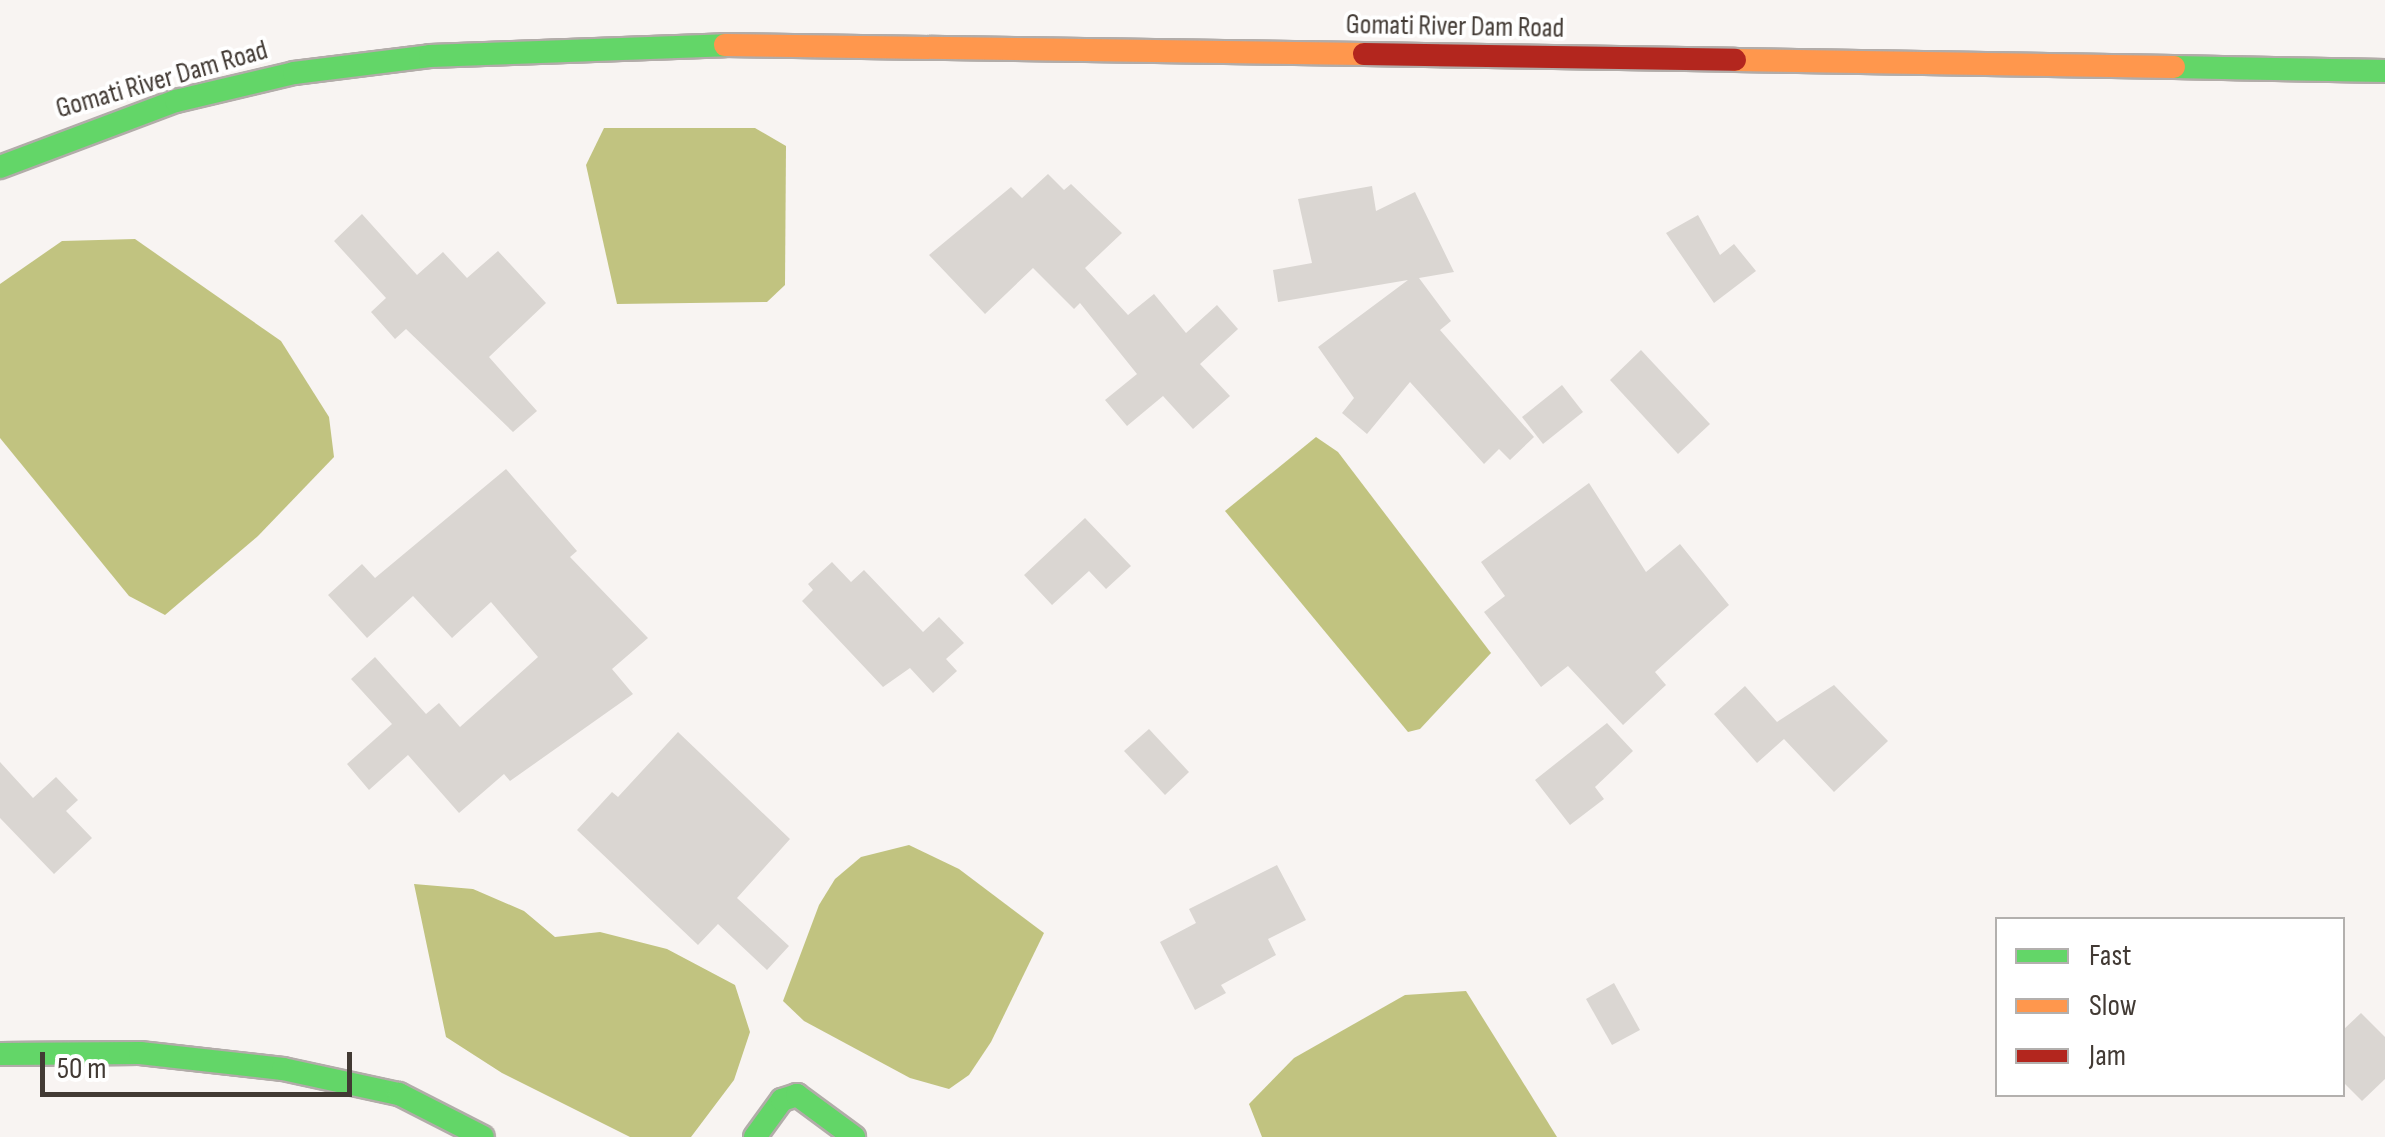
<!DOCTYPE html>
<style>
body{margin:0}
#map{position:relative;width:2385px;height:1137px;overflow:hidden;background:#f8f4f2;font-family:"Sofia Sans Condensed",sans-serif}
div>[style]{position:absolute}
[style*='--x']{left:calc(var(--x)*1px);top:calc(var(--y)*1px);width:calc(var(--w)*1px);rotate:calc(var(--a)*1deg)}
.water>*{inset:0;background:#c1c380}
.building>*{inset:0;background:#dad6d2}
.roads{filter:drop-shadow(2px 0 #b2aca9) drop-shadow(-2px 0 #b2aca9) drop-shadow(0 2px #b2aca9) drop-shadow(0 -2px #b2aca9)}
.fast>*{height:22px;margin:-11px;padding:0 11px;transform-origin:11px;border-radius:11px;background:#63d668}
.slow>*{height:22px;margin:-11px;padding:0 11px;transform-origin:11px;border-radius:11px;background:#ff974d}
.jam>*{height:22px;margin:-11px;padding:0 11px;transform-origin:11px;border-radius:11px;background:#b3261e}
span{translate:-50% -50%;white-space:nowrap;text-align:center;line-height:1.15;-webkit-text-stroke:8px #fff;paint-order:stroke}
.street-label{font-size:28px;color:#423a34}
.legend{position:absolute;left:1995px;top:917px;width:350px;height:180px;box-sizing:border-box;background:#fff;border:2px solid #b3b0ae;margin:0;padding:12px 18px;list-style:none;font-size:30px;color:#423a34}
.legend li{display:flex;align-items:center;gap:20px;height:50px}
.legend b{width:50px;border:2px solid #b3b0ae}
.scale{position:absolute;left:40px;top:1052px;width:312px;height:45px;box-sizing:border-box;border:5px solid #423a34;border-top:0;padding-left:12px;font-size:30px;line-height:35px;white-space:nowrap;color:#423a34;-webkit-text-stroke:8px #fff;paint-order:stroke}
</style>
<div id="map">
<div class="water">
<i style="clip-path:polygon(604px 128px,755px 128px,786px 146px,785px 285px,767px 302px,617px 304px,586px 165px)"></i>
<i style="clip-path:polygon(135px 239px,281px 341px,329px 417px,334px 457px,258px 536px,165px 615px,129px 596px,0 438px,0 284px,62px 241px)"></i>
<i style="clip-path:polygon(1316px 437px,1338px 452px,1491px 653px,1420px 729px,1408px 732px,1225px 511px)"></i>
<i style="clip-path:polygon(909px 845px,959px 869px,1044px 933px,991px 1042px,969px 1075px,949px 1089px,910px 1078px,804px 1021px,783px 1001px,819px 905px,835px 879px,861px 857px)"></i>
<i style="clip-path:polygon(414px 884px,473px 889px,524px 911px,555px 937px,600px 932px,667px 949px,735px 985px,750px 1032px,734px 1080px,691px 1137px,630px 1137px,502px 1073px,446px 1037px)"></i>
<i style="clip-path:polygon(1466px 991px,1557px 1137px,1262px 1137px,1249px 1104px,1294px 1058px,1405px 995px)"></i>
</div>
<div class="building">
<i style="clip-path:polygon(1048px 174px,1064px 190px,1071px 184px,1122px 233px,1085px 268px,1128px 315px,1154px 294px,1186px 333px,1217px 305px,1238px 329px,1200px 364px,1230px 396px,1193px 429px,1163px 396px,1127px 426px,1105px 400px,1137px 374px,1080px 303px,1074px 309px,1033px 268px,985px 314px,929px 255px,1011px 187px,1022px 198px)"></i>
<i style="clip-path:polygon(1372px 186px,1376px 211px,1415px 192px,1454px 272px,1419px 278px,1451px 321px,1440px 330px,1534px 437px,1510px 460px,1499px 449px,1484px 464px,1410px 382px,1367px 434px,1342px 413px,1354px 398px,1318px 347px,1408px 280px,1278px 302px,1273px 270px,1312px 263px,1298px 199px)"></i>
<i style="clip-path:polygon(362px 214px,417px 275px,443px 252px,467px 278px,498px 251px,546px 303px,489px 357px,537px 411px,513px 432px,406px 329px,395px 339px,371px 312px,386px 298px,334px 241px)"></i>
<i style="clip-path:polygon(1698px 215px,1720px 255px,1734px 244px,1756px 271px,1714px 303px,1666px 233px)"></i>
<i style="clip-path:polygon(1641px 350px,1710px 424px,1678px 454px,1610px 380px)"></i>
<i style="clip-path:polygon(1562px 385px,1583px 412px,1543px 444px,1522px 417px)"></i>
<i style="clip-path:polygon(506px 469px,577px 551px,570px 557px,648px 638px,612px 669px,633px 694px,510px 781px,504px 774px,459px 813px,408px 755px,369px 790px,347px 764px,392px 724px,351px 679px,375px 657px,426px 714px,439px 703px,460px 727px,538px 657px,491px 602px,452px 638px,413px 596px,367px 638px,328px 595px,362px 564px,375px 578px)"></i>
<i style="clip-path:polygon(1589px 483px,1646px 572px,1680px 544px,1729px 605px,1655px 672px,1666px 685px,1623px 725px,1568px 666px,1541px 687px,1484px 612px,1505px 596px,1481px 562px)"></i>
<i style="clip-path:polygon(1085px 518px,1131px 566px,1106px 589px,1089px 571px,1052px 605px,1024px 575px)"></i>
<i style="clip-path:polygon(832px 562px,851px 582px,864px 570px,923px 632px,939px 617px,964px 643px,946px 659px,957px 671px,933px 693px,910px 668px,883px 687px,802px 601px,813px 590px,808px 584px)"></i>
<i style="clip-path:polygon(1834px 685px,1888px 741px,1834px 792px,1784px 739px,1757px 763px,1714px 714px,1745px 686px,1777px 722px)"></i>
<i style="clip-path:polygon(1607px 723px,1633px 751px,1595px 787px,1604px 799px,1570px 825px,1535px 780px)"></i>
<i style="clip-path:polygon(1149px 729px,1189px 772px,1165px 795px,1124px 751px)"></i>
<i style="clip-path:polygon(678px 732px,790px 839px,737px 898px,789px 946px,767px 970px,718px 924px,698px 945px,577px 830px,612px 792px,618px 797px)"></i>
<i style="clip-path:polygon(0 762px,33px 798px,56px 777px,78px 800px,66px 811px,92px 838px,54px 874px,0 818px)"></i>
<i style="clip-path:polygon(1277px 865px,1306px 920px,1268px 939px,1276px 955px,1221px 985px,1226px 993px,1195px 1010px,1160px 942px,1196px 923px,1189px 909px)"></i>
<i style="clip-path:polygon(1614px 983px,1640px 1030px,1612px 1045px,1586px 999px)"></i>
<i style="clip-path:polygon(2361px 1013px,2385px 1037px,2385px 1079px,2362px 1101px,2342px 1081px,2342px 1031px)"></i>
</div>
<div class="roads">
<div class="fast">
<i style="--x:2174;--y:67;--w:211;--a:1.1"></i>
<i style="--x:0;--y:167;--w:188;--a:-20.6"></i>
<i style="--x:176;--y:101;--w:121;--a:-13.3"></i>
<i style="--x:294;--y:73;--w:137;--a:-7.1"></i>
<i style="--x:430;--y:56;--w:295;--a:-2.1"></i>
<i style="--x:0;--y:1054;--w:140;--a:-0.4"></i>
<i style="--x:140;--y:1053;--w:144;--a:6.4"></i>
<i style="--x:283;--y:1069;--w:119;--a:12.2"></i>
<i style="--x:399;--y:1094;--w:94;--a:27.1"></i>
<i style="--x:755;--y:1137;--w:46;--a:-53.9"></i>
<i style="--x:782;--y:1100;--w:16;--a:-18"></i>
<i style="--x:797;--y:1095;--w:71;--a:36.4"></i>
</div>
<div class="slow">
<i style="--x:725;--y:45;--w:639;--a:0.81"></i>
<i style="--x:1735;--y:60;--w:439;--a:0.9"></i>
</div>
<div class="jam">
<i style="--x:1364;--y:54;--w:371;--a:0.9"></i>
</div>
</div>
<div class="street-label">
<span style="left:1455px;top:27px;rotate:1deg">Gomati River Dam Road</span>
<span style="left:162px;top:80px;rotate:-16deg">Gomati River Dam Road</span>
</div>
<ul class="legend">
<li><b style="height:12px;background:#63d668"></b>Fast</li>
<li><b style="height:12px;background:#ff974d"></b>Slow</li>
<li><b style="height:12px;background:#b3261e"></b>Jam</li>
</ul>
<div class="scale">50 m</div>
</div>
